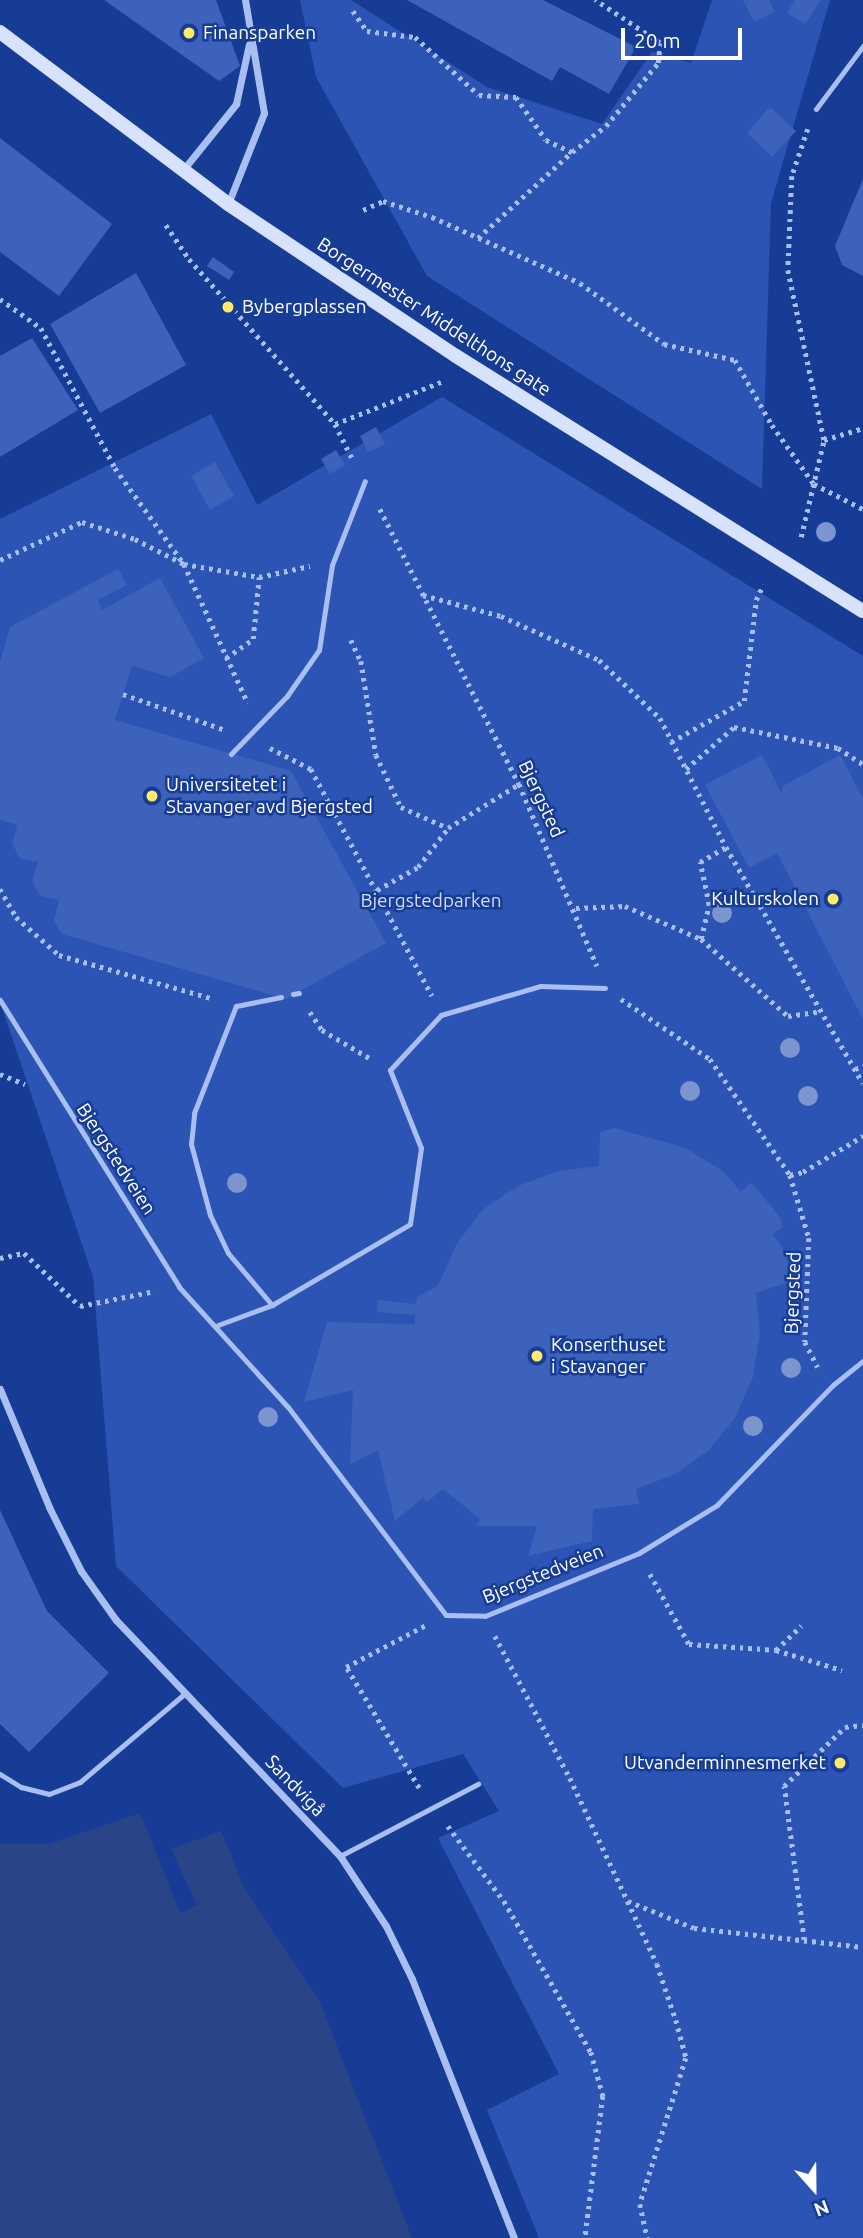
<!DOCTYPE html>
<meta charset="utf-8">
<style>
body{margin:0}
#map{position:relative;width:863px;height:2238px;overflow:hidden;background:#173c96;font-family:Ubuntu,sans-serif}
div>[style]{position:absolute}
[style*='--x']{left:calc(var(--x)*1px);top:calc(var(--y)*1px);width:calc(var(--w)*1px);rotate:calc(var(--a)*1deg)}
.green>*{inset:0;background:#2b54b4}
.water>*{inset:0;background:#2a4488}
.building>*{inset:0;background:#3c62bc}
.path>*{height:4.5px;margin-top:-2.25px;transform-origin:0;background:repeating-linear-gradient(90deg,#a9bff1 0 3.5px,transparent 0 8.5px)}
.service>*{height:5px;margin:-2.5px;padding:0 2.5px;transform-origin:2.5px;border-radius:2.5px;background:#a9bff1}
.minor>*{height:7px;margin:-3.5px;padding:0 3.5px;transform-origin:3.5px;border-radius:3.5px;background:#a9bff1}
.secondary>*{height:14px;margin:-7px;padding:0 7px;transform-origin:7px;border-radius:7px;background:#d7e2fc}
.trees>*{width:20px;height:20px;margin:-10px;border-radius:50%;background:#7d95ce}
.dots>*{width:19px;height:19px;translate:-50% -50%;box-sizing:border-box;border:4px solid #173c96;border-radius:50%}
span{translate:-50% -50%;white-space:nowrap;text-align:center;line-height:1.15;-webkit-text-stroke:5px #173c96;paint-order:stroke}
.poi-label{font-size:19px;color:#fff}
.left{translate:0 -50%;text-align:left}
.right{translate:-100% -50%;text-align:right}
.street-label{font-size:19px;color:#fff}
.park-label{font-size:19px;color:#d0ddfc}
.north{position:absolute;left:779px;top:2154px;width:70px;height:70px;-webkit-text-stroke:5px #173c96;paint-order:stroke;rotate:159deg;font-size:19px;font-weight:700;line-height:28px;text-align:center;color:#fff}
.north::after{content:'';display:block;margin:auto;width:24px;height:32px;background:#fff;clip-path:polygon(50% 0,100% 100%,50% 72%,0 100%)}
.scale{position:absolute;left:621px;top:28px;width:121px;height:32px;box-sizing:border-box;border:4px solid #fff;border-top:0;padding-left:9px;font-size:21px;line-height:24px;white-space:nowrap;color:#fff;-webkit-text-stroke:5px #173c96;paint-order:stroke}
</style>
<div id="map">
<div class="green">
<i style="clip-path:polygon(300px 0,351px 0,487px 87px,602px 124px,652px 52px,691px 63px,712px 0,830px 0,771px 203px,762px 489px,427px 276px,316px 77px)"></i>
<i style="clip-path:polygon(442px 397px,863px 656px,863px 2238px,539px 2238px,487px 2110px,559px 2074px,438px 1838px,499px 1811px,463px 1754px,343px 1788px,116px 1566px,93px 1277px,0 1002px,0 519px,211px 414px,257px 505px)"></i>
</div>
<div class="water">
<i style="clip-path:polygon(140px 1813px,180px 1913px,197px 1905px,171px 1849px,221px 1831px,244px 1888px,319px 2000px,412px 2238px,0 2238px,0 1844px,49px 1844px)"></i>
</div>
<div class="building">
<i style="clip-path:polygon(104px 0,216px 0,240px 66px,219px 81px)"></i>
<i style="clip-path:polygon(407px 0,543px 0,636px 47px,609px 94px,560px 67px,552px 81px)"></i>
<i style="clip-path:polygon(743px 0,769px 0,775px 12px,754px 22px)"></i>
<i style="clip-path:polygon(795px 0,821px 0,805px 24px,787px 13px)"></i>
<i style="clip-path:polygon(770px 107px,796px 131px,772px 157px,747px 133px)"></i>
<i style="clip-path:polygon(0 138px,112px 224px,59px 296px,0 252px)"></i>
<i style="clip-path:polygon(863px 179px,863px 276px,842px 265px,835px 246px)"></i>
<i style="clip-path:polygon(213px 257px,234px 272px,229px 280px,207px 266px)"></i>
<i style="clip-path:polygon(136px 273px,186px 365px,100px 413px,50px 324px)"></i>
<i style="clip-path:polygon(32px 338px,78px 410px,0 457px,0 356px)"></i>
<i style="clip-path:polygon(376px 427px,385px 444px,368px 452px,360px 436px)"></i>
<i style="clip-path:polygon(336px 450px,345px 465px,330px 474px,321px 459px)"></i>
<i style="clip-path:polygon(215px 462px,234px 496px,210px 510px,191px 476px)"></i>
<i style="clip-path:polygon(118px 569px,127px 585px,98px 600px,102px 610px,160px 578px,204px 658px,170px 677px,132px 666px,115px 720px,291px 771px,386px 943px,286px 999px,62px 934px,54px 920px,59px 900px,40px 896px,32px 881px,38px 862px,20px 859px,12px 843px,17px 825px,0 820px,0 662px,10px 627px)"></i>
<i style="clip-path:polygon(762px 755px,781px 792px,783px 786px,840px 755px,863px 798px,863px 1019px,777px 853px,749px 868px,705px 785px)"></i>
<i style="clip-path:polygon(615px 1128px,686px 1148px,724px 1172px,741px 1192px,750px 1183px,755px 1186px,781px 1219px,783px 1227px,773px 1234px,786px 1254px,792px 1281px,756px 1293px,760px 1334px,753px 1377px,735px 1418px,709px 1450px,675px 1474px,636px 1489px,639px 1504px,593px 1509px,592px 1541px,528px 1556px,537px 1526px,476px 1526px,480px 1519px,443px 1489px,426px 1503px,423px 1497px,395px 1521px,378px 1450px,350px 1464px,353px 1390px,304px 1402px,327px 1322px,415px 1324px,415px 1315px,377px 1312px,378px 1300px,416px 1304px,417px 1297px,438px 1286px,456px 1245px,482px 1210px,518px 1186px,558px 1171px,599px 1166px,600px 1132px)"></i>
<i style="clip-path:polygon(0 1510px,47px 1611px,109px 1673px,29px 1752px,0 1724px)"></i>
</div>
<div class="path">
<i style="--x:353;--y:11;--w:24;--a:55"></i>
<i style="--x:367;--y:31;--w:48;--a:7.1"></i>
<i style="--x:415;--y:37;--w:86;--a:42.2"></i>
<i style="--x:479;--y:95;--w:37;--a:3"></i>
<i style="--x:516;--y:97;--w:52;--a:55.1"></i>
<i style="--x:546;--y:140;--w:29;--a:25"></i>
<i style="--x:572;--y:152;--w:43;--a:-37.4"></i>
<i style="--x:606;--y:126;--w:82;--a:-50.5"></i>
<i style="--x:658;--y:63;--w:20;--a:-84"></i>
<i style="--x:660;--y:43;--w:78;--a:-146.5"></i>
<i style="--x:808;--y:129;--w:50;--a:108.8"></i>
<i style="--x:792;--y:176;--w:94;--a:92.4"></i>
<i style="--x:788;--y:270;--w:174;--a:78"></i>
<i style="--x:363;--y:210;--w:22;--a:-24"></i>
<i style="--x:383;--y:201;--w:52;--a:18.1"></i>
<i style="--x:432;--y:217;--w:162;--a:24"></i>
<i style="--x:580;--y:283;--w:104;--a:36"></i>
<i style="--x:664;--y:344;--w:73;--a:12.7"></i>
<i style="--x:735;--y:360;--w:75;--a:60.4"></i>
<i style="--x:772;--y:425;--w:72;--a:54.6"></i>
<i style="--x:814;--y:484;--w:55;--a:27"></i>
<i style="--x:166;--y:225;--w:41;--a:55.9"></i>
<i style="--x:189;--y:259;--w:220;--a:48.5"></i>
<i style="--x:335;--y:424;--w:42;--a:63.4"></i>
<i style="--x:478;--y:238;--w:127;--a:-42.5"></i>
<i style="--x:0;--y:299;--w:50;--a:35.3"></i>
<i style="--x:41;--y:328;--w:158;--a:62.1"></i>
<i style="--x:115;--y:468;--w:118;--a:54.3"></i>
<i style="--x:184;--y:564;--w:153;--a:65.3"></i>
<i style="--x:335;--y:424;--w:114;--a:-21.6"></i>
<i style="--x:380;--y:509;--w:308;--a:63.2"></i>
<i style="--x:519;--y:784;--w:198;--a:66.8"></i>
<i style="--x:801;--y:537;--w:100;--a:-76.7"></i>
<i style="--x:824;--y:440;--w:41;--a:-17.1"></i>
<i style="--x:0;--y:560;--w:90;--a:-24.9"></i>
<i style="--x:82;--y:522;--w:56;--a:17.8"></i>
<i style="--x:135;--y:539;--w:55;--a:27"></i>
<i style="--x:184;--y:564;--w:76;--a:9.8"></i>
<i style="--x:259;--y:577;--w:52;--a:-12.2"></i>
<i style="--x:423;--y:595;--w:81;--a:15.1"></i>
<i style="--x:501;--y:616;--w:107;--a:24.2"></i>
<i style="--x:599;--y:660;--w:84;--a:43.6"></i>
<i style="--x:660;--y:718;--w:145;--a:62.9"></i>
<i style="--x:726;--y:847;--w:273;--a:59.9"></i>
<i style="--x:351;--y:640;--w:23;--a:65"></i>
<i style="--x:361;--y:661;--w:95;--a:80.9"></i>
<i style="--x:376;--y:755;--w:58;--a:64.3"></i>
<i style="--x:401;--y:807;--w:51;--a:24.1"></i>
<i style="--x:226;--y:658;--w:33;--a:-35"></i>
<i style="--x:253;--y:639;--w:62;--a:-84.5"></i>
<i style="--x:123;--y:694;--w:106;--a:19.3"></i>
<i style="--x:671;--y:742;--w:84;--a:-29.3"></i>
<i style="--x:744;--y:701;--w:102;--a:-83.2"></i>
<i style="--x:756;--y:600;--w:17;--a:-65"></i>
<i style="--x:270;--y:748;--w:46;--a:27.1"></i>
<i style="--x:311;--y:769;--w:257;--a:61.9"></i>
<i style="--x:686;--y:769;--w:64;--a:-41.2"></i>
<i style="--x:734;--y:727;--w:106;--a:11.4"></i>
<i style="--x:838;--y:748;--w:30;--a:33"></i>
<i style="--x:0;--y:889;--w:32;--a:60"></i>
<i style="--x:16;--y:917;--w:57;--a:41.5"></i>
<i style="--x:59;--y:955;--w:161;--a:15.8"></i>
<i style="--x:377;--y:890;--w:47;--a:-29.3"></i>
<i style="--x:418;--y:867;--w:49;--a:-52.4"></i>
<i style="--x:448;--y:828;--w:84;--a:-31.8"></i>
<i style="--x:576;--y:908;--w:49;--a:-2.3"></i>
<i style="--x:625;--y:906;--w:83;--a:23.5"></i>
<i style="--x:701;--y:939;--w:116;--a:41.5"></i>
<i style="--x:788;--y:1016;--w:30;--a:-8"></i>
<i style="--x:701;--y:939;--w:35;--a:-77"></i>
<i style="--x:709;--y:905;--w:44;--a:-101.8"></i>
<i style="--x:700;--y:862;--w:30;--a:-30"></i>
<i style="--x:621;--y:999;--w:107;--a:34"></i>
<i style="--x:710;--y:1059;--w:141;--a:55.4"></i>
<i style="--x:790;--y:1175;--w:66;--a:73.2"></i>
<i style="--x:809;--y:1238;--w:104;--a:92.2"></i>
<i style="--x:805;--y:1342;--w:28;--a:63"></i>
<i style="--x:310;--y:1012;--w:22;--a:56"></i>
<i style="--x:322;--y:1030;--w:57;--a:30.6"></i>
<i style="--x:855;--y:1069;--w:9;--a:-21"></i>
<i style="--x:0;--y:1074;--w:27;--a:22"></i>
<i style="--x:790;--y:1175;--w:13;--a:-13"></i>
<i style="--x:803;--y:1172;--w:70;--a:-31"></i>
<i style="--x:0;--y:1258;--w:25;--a:-12"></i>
<i style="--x:24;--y:1253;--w:77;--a:43.4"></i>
<i style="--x:80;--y:1306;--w:76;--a:-11.3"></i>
<i style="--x:650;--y:1574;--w:80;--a:60.9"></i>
<i style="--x:689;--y:1644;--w:87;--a:3.9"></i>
<i style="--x:776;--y:1650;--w:69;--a:16.9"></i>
<i style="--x:495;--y:1636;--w:161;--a:62.2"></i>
<i style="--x:570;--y:1778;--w:205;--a:64.9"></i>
<i style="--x:657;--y:1964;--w:59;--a:71.3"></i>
<i style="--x:676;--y:2020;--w:39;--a:75"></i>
<i style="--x:686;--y:2058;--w:153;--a:107.5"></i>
<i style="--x:640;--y:2204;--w:35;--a:78"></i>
<i style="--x:776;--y:1650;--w:35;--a:-44"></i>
<i style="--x:419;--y:1788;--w:141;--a:-121.1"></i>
<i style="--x:346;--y:1667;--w:90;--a:-27.7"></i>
<i style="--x:448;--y:1826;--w:94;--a:53.3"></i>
<i style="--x:504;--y:1901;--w:174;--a:60.1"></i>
<i style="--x:591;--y:2052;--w:46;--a:74.7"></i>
<i style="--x:603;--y:2096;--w:143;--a:97.2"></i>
<i style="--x:628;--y:1901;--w:71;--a:22.2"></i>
<i style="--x:694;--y:1928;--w:170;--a:6.4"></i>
<i style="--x:804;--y:1940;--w:155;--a:-97.4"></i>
<i style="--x:784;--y:1786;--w:85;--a:-44"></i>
<i style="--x:845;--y:1727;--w:18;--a:-6"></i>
</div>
<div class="service">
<i style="--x:816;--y:109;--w:79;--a:-53.3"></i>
<i style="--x:231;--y:754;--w:81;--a:-46"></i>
<i style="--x:287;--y:696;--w:56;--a:-55.2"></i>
<i style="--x:319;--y:650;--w:86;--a:-81.3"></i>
<i style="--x:332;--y:565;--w:90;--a:-68.6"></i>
<i style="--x:293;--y:994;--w:6;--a:-9"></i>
<i style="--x:0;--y:1000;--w:338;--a:58"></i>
<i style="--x:179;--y:1287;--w:162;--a:47.8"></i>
<i style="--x:288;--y:1407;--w:261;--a:52.8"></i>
<i style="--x:446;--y:1615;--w:39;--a:1"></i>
<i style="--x:485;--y:1616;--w:166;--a:-22.2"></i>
<i style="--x:639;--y:1553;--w:92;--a:-31.6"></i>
<i style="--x:717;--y:1505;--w:167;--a:-46"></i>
<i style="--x:833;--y:1385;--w:38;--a:-39"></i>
<i style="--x:272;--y:1305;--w:160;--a:-30.4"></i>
<i style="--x:410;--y:1224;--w:77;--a:-81.8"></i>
<i style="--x:421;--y:1148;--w:84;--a:-111.7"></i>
<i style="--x:390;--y:1070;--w:75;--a:-47.2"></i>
<i style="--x:441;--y:1015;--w:103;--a:-16.3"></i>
<i style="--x:540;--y:986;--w:65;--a:1.8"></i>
<i style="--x:218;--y:1325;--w:58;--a:-20.3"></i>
<i style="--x:272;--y:1305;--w:68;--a:-130.2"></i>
<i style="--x:228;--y:1253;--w:42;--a:-115.3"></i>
<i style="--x:210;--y:1215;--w:73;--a:-105"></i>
<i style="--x:191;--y:1144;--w:31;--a:-84"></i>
<i style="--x:194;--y:1113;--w:115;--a:-68.6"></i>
<i style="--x:236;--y:1006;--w:46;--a:-11.3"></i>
<i style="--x:0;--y:1774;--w:25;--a:32"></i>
<i style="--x:21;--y:1787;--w:29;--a:14"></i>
<i style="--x:49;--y:1794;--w:33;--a:-21"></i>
<i style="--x:80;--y:1782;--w:136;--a:-40.2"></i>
<i style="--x:340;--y:1856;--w:156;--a:-27.6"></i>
</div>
<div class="minor">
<i style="--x:183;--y:170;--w:85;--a:-51.2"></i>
<i style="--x:236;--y:104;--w:61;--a:-77.8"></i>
<i style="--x:228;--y:204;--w:98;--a:-68.4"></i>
<i style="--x:264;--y:113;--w:115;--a:-99.5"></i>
<i style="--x:0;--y:1389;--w:128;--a:67.4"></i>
<i style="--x:49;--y:1507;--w:72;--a:63.4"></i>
<i style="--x:81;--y:1571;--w:60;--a:54.5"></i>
<i style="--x:116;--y:1620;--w:325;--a:46.5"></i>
<i style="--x:340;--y:1856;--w:84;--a:56.7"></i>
<i style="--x:386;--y:1926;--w:59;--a:63.9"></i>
<i style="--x:412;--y:1979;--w:278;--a:68.5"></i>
</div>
<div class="secondary">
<i style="--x:0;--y:32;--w:286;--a:37"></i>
<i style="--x:228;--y:204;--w:274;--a:33.7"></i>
<i style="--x:456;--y:356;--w:480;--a:32.1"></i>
</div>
<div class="trees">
<i style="left:826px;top:532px"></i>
<i style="left:722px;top:913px"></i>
<i style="left:790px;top:1048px"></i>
<i style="left:690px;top:1091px"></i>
<i style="left:808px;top:1096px"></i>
<i style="left:237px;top:1183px"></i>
<i style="left:791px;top:1368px"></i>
<i style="left:268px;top:1417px"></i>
<i style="left:753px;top:1426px"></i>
</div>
<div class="dots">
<i style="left:189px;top:33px;background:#ffea69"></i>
<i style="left:228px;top:307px;background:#ffea69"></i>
<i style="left:152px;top:796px;background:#ffea69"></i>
<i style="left:833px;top:899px;background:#ffea69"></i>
<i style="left:537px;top:1356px;background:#ffea69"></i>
<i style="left:840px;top:1763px;background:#ffea69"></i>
</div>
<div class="poi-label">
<span class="left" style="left:203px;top:33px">Finansparken</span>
<span class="left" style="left:242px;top:307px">Bybergplassen</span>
<span class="left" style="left:166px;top:796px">Universitetet i<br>Stavanger avd Bjergsted</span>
<span class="right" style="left:819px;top:899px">Kulturskolen</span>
<span class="left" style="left:551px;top:1356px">Konserthuset<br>i Stavanger</span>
<span class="right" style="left:826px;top:1763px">Utvanderminnesmerket</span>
</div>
<div class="street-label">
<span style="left:434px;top:317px;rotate:33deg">Borgermester Middelthons gate</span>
<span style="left:541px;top:799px;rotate:65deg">Bjergsted</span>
<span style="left:116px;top:1159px;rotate:57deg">Bjergstedveien</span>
<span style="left:793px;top:1293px;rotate:-88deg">Bjergsted</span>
<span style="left:543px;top:1574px;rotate:-22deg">Bjergstedveien</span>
<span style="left:295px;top:1786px;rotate:46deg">Sandvigå</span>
</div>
<div class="park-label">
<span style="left:431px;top:901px">Bjergstedparken</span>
</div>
<div class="north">N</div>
<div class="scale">20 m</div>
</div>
